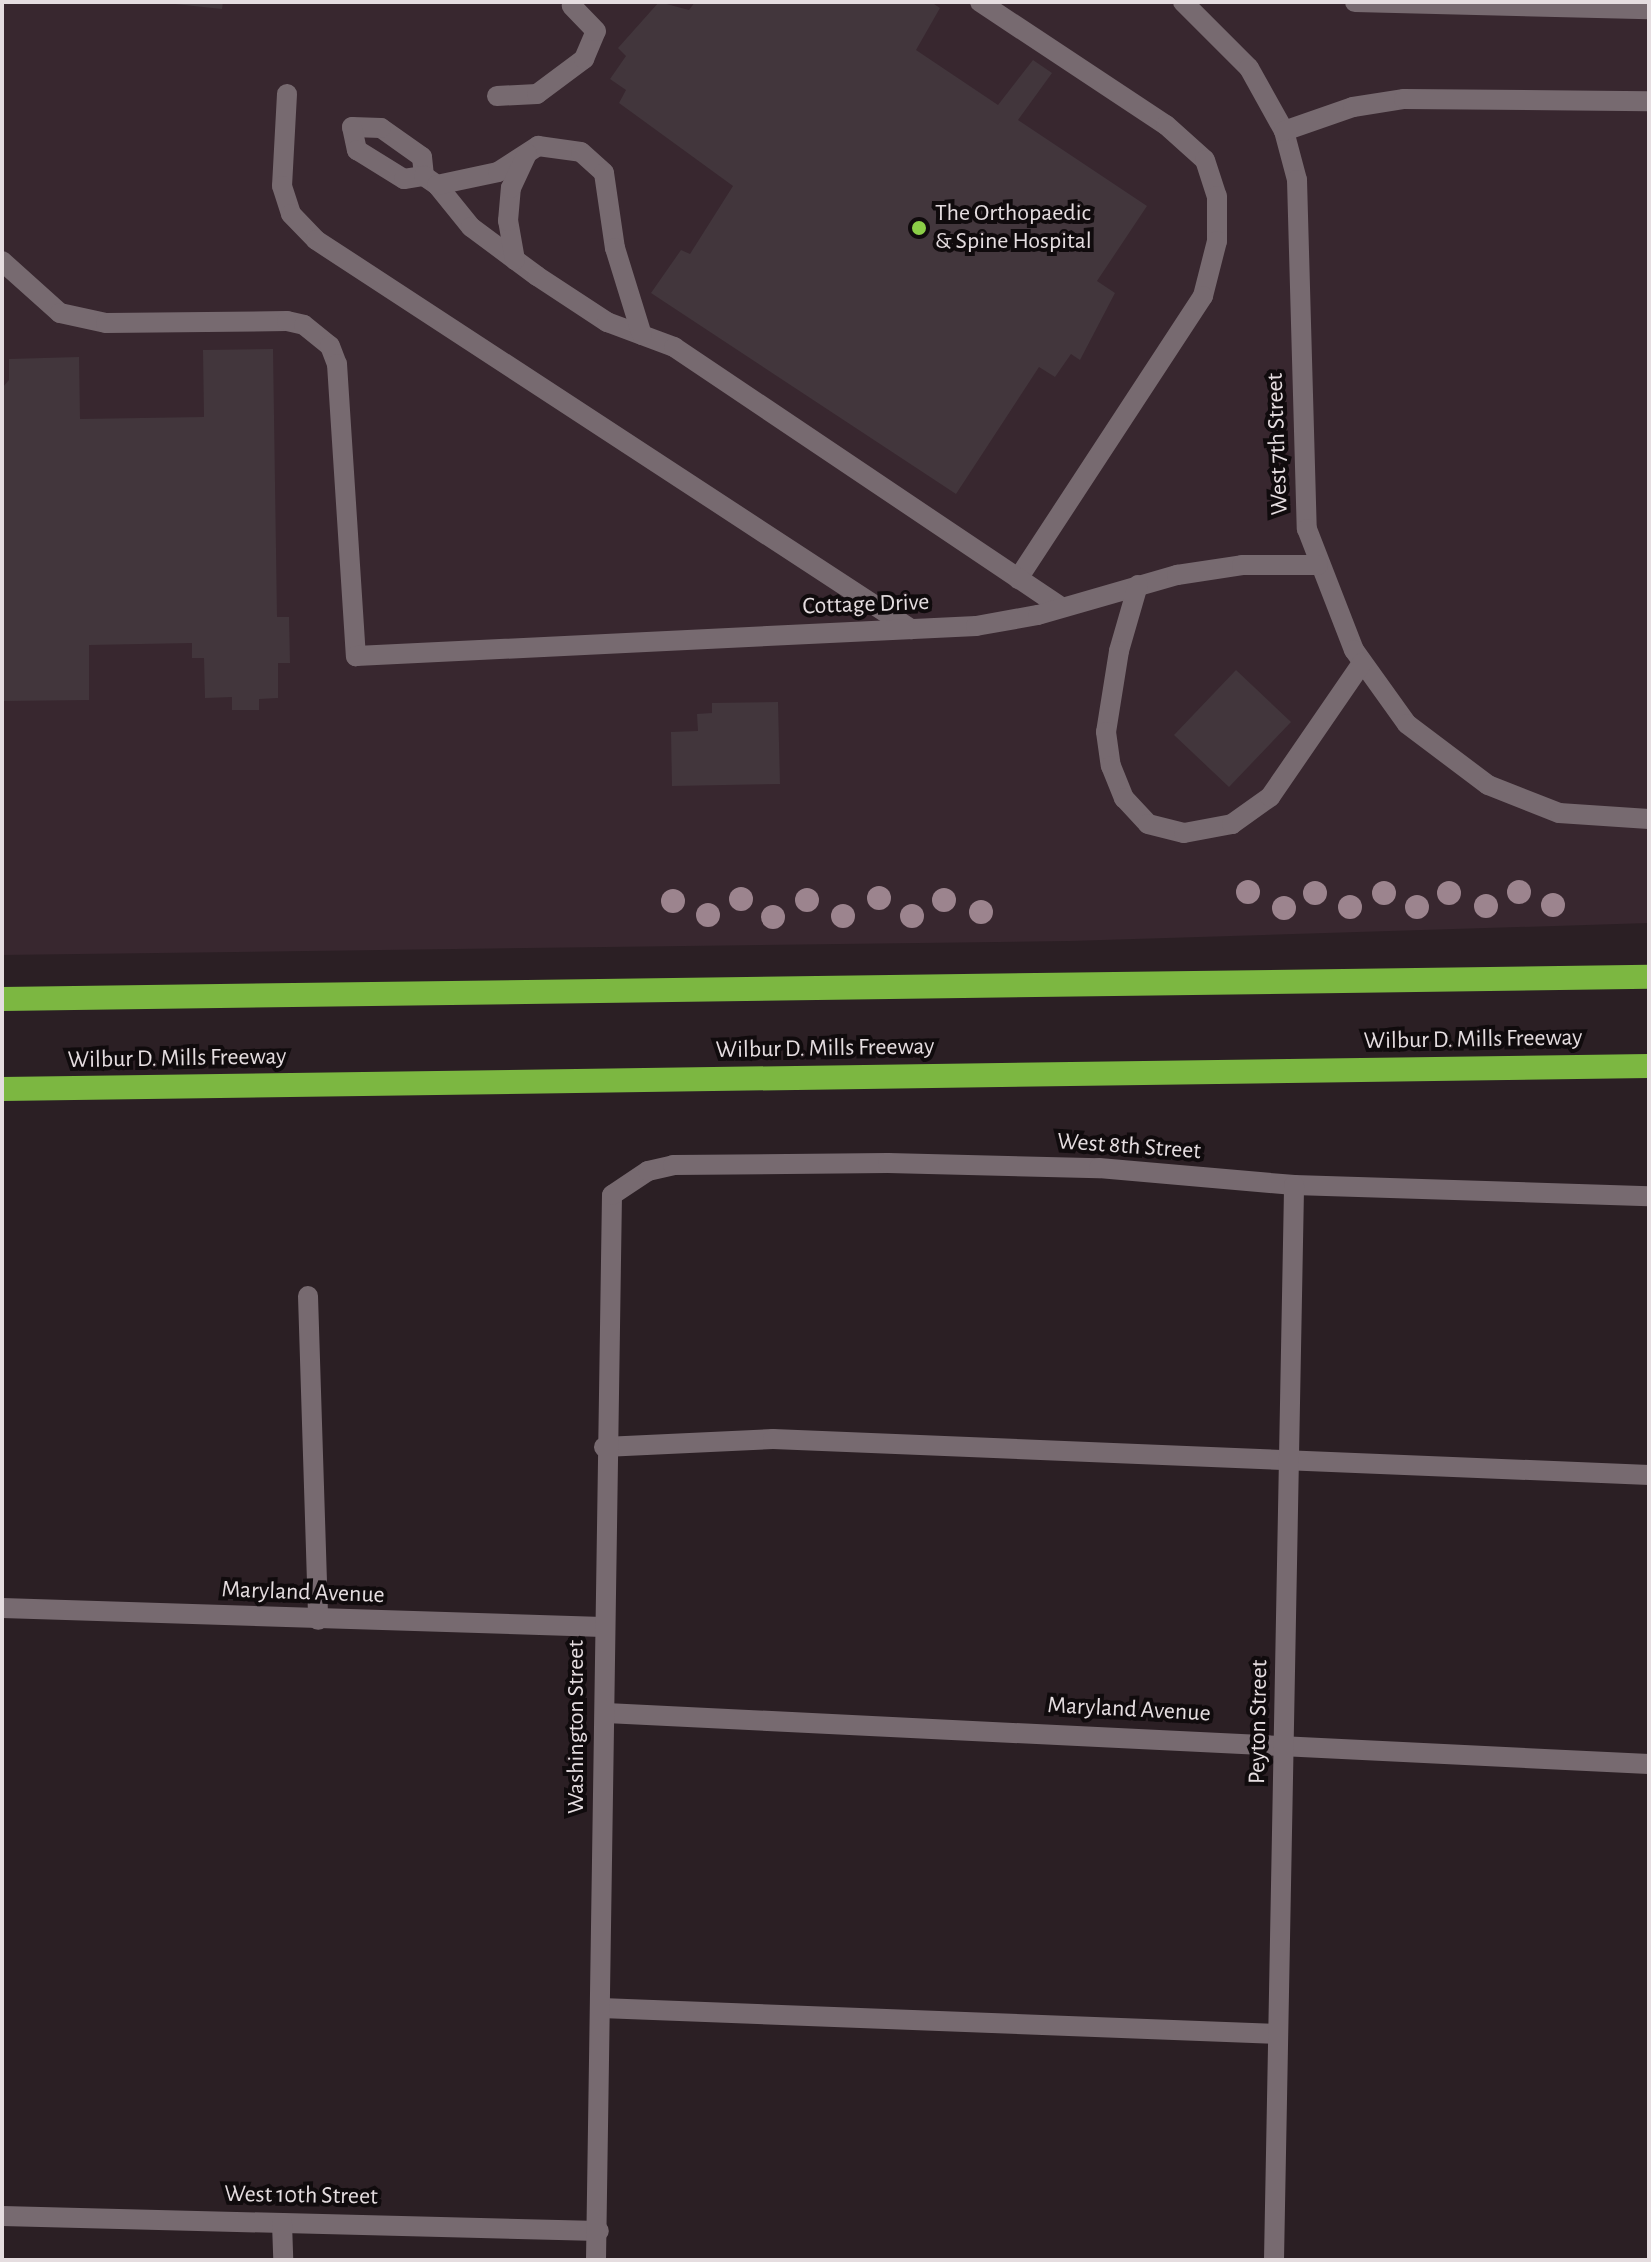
<!DOCTYPE html>
<style>
body{margin:0}
#map{position:relative;width:1651px;height:2262px;overflow:hidden;background:#2b1f24;font-family:"Alegreya Sans",sans-serif}
div>[style]{position:absolute}
[style*='--x']{left:calc(var(--x)*1px);top:calc(var(--y)*1px);width:calc(var(--w)*1px);rotate:calc(var(--a)*1deg)}
.built>*{inset:0;background:#38272f}
.building>*{inset:0;background:#42363c}
.minor>*{height:20px;margin:-10px;padding:0 10px;transform-origin:10px;border-radius:10px;background:#776a70}
.highway>*{height:24px;margin:-12px;padding:0 12px;transform-origin:12px;border-radius:12px;background:#7cb741}
.trees>*{width:24px;height:24px;margin:-12px;border-radius:50%;background:#9c848e}
.dots>*{width:22px;height:22px;translate:-50% -50%;box-sizing:border-box;border:4px solid #100b0d;border-radius:50%}
span{translate:-50% -50%;white-space:nowrap;text-align:center;line-height:1.15;-webkit-text-stroke:8px #100b0d;paint-order:stroke}
.poi-label{font-size:24px;color:#e5dde0}
.left{translate:0 -50%;text-align:left}
.street-label{font-size:24px;color:#e5dde0}
.frame{position:absolute;inset:0;border:4px solid #e5dde0;pointer-events:none}
</style>
<div id="map">
<div class="built">
<i style="clip-path:polygon(2px 2px,1649px 2px,1649px 923px,1070px 941px,2px 955px)"></i>
</div>
<div class="building">
<i style="clip-path:polygon(156px 2px,223px 2px,222px 9px)"></i>
<i style="clip-path:polygon(659px 2px,689px 10px,695px 2px,931px 2px,940px 8px,916px 50px,998px 105px,1033px 60px,1052px 73px,1018px 120px,1147px 206px,1097px 281px,1115px 293px,1080px 360px,1071px 354px,1055px 377px,1039px 367px,956px 494px,651px 293px,681px 250px,690px 254px,733px 186px,619px 103px,626px 90px,610px 79px,626px 56px,618px 48px)"></i>
<i style="clip-path:polygon(273px 349px,277px 617px,289px 617px,290px 663px,278px 663px,278px 698px,259px 699px,259px 710px,232px 710px,232px 697px,205px 698px,204px 658px,192px 658px,192px 643px,89px 645px,89px 700px,2px 701px,2px 388px,9px 380px,9px 359px,79px 357px,80px 419px,204px 417px,203px 350px)"></i>
<i style="clip-path:polygon(1236px 670px,1291px 722px,1229px 787px,1174px 735px)"></i>
<i style="clip-path:polygon(778px 702px,780px 784px,672px 786px,671px 732px,698px 731px,697px 714px,712px 713px,712px 703px)"></i>
</div>
<div class="minor">
<i style="--x:980;--y:2;--w:223;--a:33.5"></i>
<i style="--x:1166;--y:125;--w:52;--a:41.9"></i>
<i style="--x:1205;--y:160;--w:38;--a:72"></i>
<i style="--x:1217;--y:196;--w:45;--a:90"></i>
<i style="--x:1217;--y:241;--w:57;--a:104.3"></i>
<i style="--x:1203;--y:296;--w:338;--a:123.2"></i>
<i style="--x:1183;--y:2;--w:93;--a:45"></i>
<i style="--x:1249;--y:68;--w:72;--a:60.9"></i>
<i style="--x:1284;--y:131;--w:51;--a:75.1"></i>
<i style="--x:1297;--y:180;--w:349;--a:88.4"></i>
<i style="--x:1307;--y:529;--w:130;--a:68.8"></i>
<i style="--x:1354;--y:650;--w:91;--a:54.4"></i>
<i style="--x:1407;--y:724;--w:101;--a:37"></i>
<i style="--x:1488;--y:785;--w:76;--a:21.5"></i>
<i style="--x:1559;--y:813;--w:90;--a:3.8"></i>
<i style="--x:1355;--y:2;--w:294;--a:1.4"></i>
<i style="--x:287;--y:94;--w:92;--a:93.1"></i>
<i style="--x:282;--y:186;--w:29;--a:72"></i>
<i style="--x:291;--y:214;--w:36;--a:46"></i>
<i style="--x:316;--y:240;--w:711;--a:33.18"></i>
<i style="--x:497;--y:96;--w:40;--a:-2.9"></i>
<i style="--x:537;--y:94;--w:59;--a:-36.7"></i>
<i style="--x:584;--y:59;--w:30;--a:-67"></i>
<i style="--x:596;--y:31;--w:35;--a:-134"></i>
<i style="--x:1284;--y:131;--w:73;--a:-19.2"></i>
<i style="--x:1353;--y:107;--w:52;--a:-8.9"></i>
<i style="--x:1404;--y:99;--w:245;--a:0.5"></i>
<i style="--x:424;--y:176;--w:19;--a:-96"></i>
<i style="--x:422;--y:157;--w:50;--a:-144.7"></i>
<i style="--x:381;--y:128;--w:29;--a:-178"></i>
<i style="--x:352;--y:127;--w:24;--a:78"></i>
<i style="--x:357;--y:150;--w:55;--a:31.7"></i>
<i style="--x:404;--y:179;--w:20;--a:-9"></i>
<i style="--x:424;--y:176;--w:16;--a:35"></i>
<i style="--x:437;--y:185;--w:54;--a:51"></i>
<i style="--x:471;--y:227;--w:82;--a:36.6"></i>
<i style="--x:537;--y:276;--w:84;--a:33.3"></i>
<i style="--x:607;--y:322;--w:72;--a:20.5"></i>
<i style="--x:674;--y:347;--w:466;--a:33.9"></i>
<i style="--x:437;--y:185;--w:62;--a:-12"></i>
<i style="--x:498;--y:172;--w:48;--a:-33"></i>
<i style="--x:538;--y:146;--w:43;--a:7.9"></i>
<i style="--x:581;--y:152;--w:31;--a:42"></i>
<i style="--x:604;--y:173;--w:76;--a:81.7"></i>
<i style="--x:615;--y:248;--w:91;--a:72.8"></i>
<i style="--x:515;--y:260;--w:40;--a:-100"></i>
<i style="--x:508;--y:221;--w:33;--a:-85"></i>
<i style="--x:511;--y:188;--w:38;--a:-65"></i>
<i style="--x:2;--y:261;--w:78;--a:41.9"></i>
<i style="--x:60;--y:313;--w:47;--a:12.3"></i>
<i style="--x:106;--y:323;--w:181;--a:-0.6"></i>
<i style="--x:287;--y:321;--w:17;--a:13"></i>
<i style="--x:304;--y:325;--w:33;--a:39"></i>
<i style="--x:330;--y:346;--w:19;--a:69"></i>
<i style="--x:337;--y:364;--w:293;--a:86.3"></i>
<i style="--x:356;--y:656;--w:621;--a:-2.77"></i>
<i style="--x:976;--y:626;--w:63;--a:-10.1"></i>
<i style="--x:1038;--y:615;--w:145;--a:-16.1"></i>
<i style="--x:1177;--y:575;--w:66;--a:-8.7"></i>
<i style="--x:1242;--y:565;--w:76;--a:0"></i>
<i style="--x:1138;--y:585;--w:69;--a:106.1"></i>
<i style="--x:1119;--y:651;--w:82;--a:99.1"></i>
<i style="--x:1106;--y:732;--w:34;--a:82"></i>
<i style="--x:1111;--y:766;--w:35;--a:68"></i>
<i style="--x:1124;--y:798;--w:35;--a:47"></i>
<i style="--x:1148;--y:824;--w:37;--a:14"></i>
<i style="--x:1184;--y:833;--w:49;--a:-10.6"></i>
<i style="--x:1232;--y:824;--w:47;--a:-35.4"></i>
<i style="--x:1270;--y:797;--w:163;--a:-55.5"></i>
<i style="--x:308;--y:1296;--w:324;--a:88.2"></i>
<i style="--x:604;--y:1447;--w:169;--a:-2.7"></i>
<i style="--x:773;--y:1439;--w:877;--a:2.35"></i>
<i style="--x:2;--y:1608;--w:601;--a:1.81"></i>
<i style="--x:606;--y:1713;--w:1044;--a:2.8"></i>
<i style="--x:601;--y:2008;--w:677;--a:2.2"></i>
<i style="--x:2;--y:2216;--w:597;--a:1.44"></i>
<i style="--x:282;--y:2223;--w:37;--a:88"></i>
<i style="--x:596;--y:2260;--w:1065;--a:-89.14"></i>
<i style="--x:612;--y:1195;--w:43;--a:-33.7"></i>
<i style="--x:648;--y:1171;--w:26;--a:-13"></i>
<i style="--x:673;--y:1165;--w:215;--a:-0.5"></i>
<i style="--x:888;--y:1163;--w:211;--a:1.4"></i>
<i style="--x:1099;--y:1168;--w:196;--a:5"></i>
<i style="--x:1294;--y:1185;--w:355;--a:1.8"></i>
<i style="--x:1274;--y:2260;--w:1075;--a:-88.93"></i>
</div>
<div class="highway">
<i style="--x:2;--y:999;--w:1647;--a:-0.77"></i>
<i style="--x:2;--y:1089;--w:1647;--a:-0.8"></i>
</div>
<div class="trees">
<i style="left:1248px;top:892px"></i>
<i style="left:1519px;top:892px"></i>
<i style="left:1315px;top:893px"></i>
<i style="left:1384px;top:893px"></i>
<i style="left:1449px;top:893px"></i>
<i style="left:879px;top:898px"></i>
<i style="left:741px;top:899px"></i>
<i style="left:807px;top:900px"></i>
<i style="left:944px;top:900px"></i>
<i style="left:673px;top:901px"></i>
<i style="left:1553px;top:905px"></i>
<i style="left:1486px;top:906px"></i>
<i style="left:1350px;top:907px"></i>
<i style="left:1417px;top:907px"></i>
<i style="left:1284px;top:908px"></i>
<i style="left:981px;top:912px"></i>
<i style="left:708px;top:915px"></i>
<i style="left:843px;top:916px"></i>
<i style="left:912px;top:916px"></i>
<i style="left:773px;top:917px"></i>
</div>
<div class="dots">
<i style="left:919px;top:228px;background:#8bce47"></i>
</div>
<div class="poi-label">
<span class="left" style="left:935px;top:228px">The Orthopaedic<br>&amp; Spine Hospital</span>
</div>
<div class="street-label">
<span style="left:1278px;top:444px;rotate:-92deg">West 7th Street</span>
<span style="left:866px;top:605px;rotate:-2deg">Cottage Drive</span>
<span style="left:1473px;top:1040px;rotate:-1deg">Wilbur D. Mills Freeway</span>
<span style="left:825px;top:1049px;rotate:-1deg">Wilbur D. Mills Freeway</span>
<span style="left:177px;top:1059px;rotate:-1deg">Wilbur D. Mills Freeway</span>
<span style="left:1129px;top:1147px;rotate:4deg">West 8th Street</span>
<span style="left:303px;top:1593px;rotate:2deg">Maryland Avenue</span>
<span style="left:1129px;top:1710px;rotate:3deg">Maryland Avenue</span>
<span style="left:1259px;top:1722px;rotate:-89deg">Peyton Street</span>
<span style="left:577px;top:1727px;rotate:-90deg">Washington Street</span>
<span style="left:301px;top:2196px;rotate:1deg">West 10th Street</span>
</div>
<div class="frame"></div>
</div>
